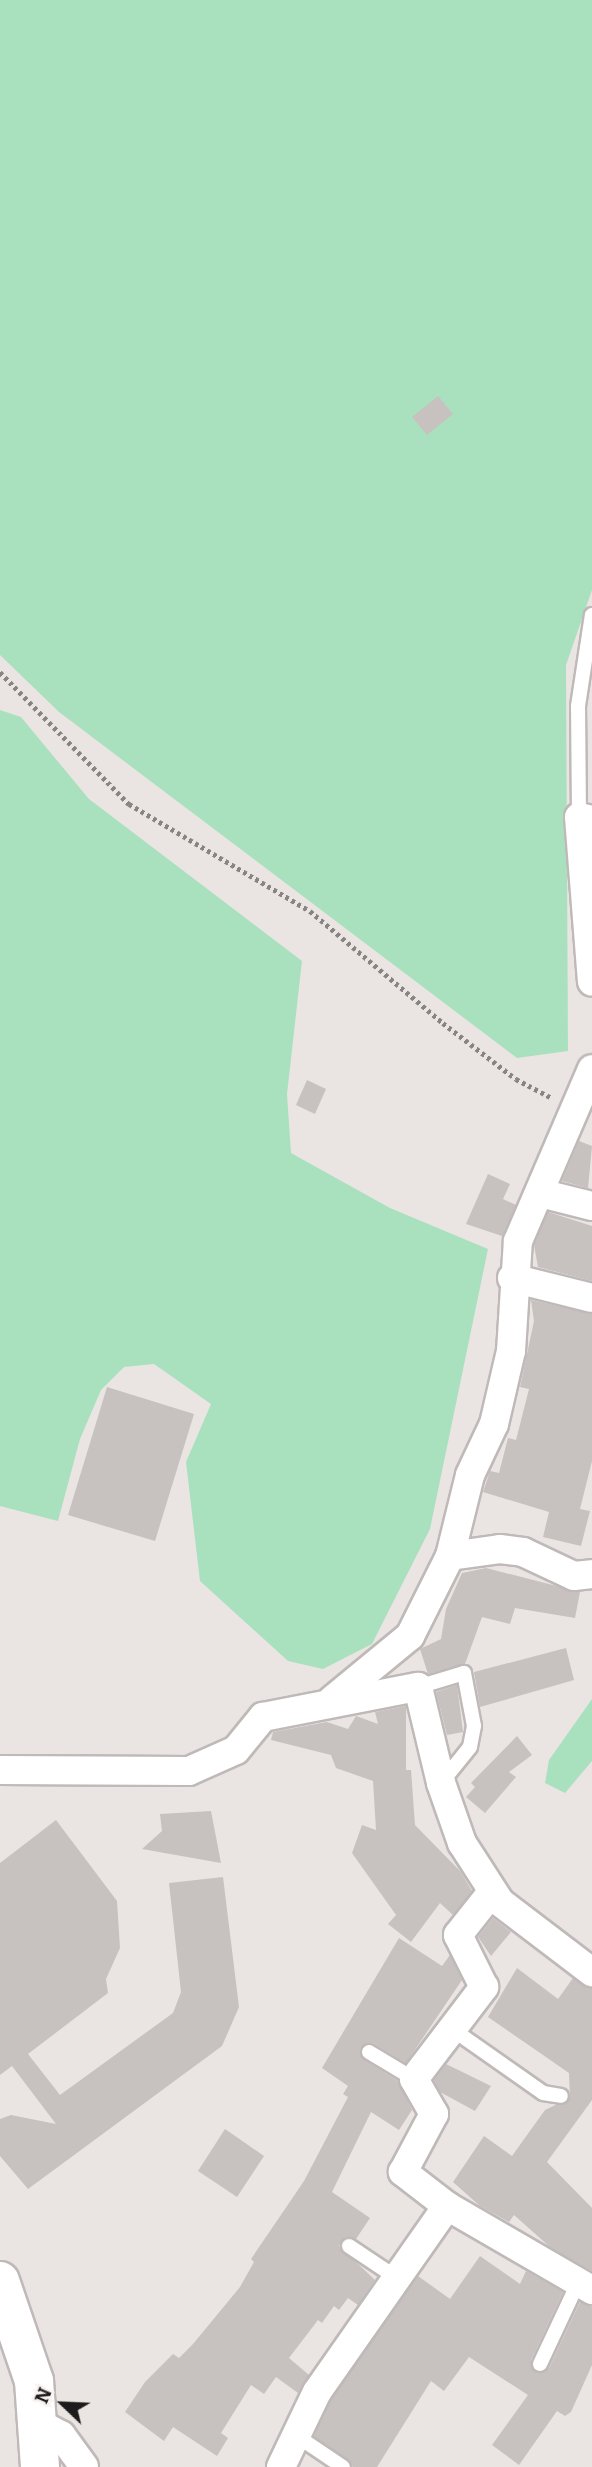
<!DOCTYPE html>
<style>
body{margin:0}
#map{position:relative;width:592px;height:2467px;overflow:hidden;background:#eae5e3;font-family:Bitter,serif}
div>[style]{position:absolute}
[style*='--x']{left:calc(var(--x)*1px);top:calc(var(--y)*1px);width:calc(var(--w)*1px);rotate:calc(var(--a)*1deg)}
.green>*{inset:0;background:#a9e1bf}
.building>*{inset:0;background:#c7c1bf}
.path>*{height:4.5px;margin-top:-2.25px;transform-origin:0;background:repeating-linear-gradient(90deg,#888483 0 3.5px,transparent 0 7px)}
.roads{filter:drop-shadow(2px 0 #bfb9b8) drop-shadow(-2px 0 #bfb9b8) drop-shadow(0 2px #bfb9b8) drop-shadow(0 -2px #bfb9b8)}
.lane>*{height:14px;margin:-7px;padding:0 7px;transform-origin:7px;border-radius:7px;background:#fff}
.street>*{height:28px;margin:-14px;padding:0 14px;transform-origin:14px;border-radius:14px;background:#fff}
.secondary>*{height:38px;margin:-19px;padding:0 19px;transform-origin:19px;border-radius:19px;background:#fff}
span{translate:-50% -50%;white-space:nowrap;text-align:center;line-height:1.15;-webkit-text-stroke:6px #f8f2f0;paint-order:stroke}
.north{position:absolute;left:28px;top:2369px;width:70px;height:70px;-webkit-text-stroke:5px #f8f2f0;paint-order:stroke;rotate:293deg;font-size:19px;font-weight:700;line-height:28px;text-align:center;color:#1d1b1b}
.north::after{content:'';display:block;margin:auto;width:24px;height:32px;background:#1d1b1b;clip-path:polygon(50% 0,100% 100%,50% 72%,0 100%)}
</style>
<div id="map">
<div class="green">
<i style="clip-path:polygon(0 0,592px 0,592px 590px,566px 665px,568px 1051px,517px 1058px,59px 712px,0 655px)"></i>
<i style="clip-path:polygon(0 710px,21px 717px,89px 799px,302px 961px,287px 1094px,291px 1153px,390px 1208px,488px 1249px,430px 1529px,372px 1644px,323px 1669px,288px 1661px,200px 1581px,186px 1462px,211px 1404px,154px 1364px,124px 1367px,101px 1390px,80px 1439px,58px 1521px,0 1506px)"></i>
<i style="clip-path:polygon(592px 1699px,592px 1761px,565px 1793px,545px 1783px,549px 1760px)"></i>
</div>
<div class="building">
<i style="clip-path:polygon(438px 396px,453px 414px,427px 435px,412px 417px)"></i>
<i style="clip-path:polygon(307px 1080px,326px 1089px,315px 1114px,296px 1105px)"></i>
<i style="clip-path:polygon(579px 1141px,592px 1146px,588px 1188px,562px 1181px)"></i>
<i style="clip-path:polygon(488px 1174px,510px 1184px,503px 1199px,516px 1205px,502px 1236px,466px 1224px)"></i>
<i style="clip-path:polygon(548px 1212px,592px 1226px,592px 1281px,538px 1267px,534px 1245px)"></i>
<i style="clip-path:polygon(531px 1300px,592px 1314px,592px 1461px,580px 1509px,590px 1511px,581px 1546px,543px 1537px,549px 1512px,483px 1492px,490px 1471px,499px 1473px,508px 1438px,516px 1440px,529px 1389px,520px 1387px,534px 1321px)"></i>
<i style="clip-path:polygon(107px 1387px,194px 1414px,155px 1541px,68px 1515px)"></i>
<i style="clip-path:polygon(486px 1568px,580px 1592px,575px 1618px,515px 1608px,510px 1624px,482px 1617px,465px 1664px,428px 1674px,420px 1649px,441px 1639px,446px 1609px,462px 1573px)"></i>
<i style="clip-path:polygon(566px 1648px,574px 1680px,480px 1707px,474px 1672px)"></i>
<i style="clip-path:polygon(457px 1685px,463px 1732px,447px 1735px,436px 1692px)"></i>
<i style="clip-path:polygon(406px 1706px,406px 1770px,411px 1770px,415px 1825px,460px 1871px,472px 1891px,453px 1915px,440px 1903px,411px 1942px,388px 1924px,396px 1915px,352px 1853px,362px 1825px,376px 1830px,373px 1781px,336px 1768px,331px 1755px,271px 1740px,273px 1732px,327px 1722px,348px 1729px,356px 1716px,378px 1724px,375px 1712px)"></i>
<i style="clip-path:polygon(517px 1736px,532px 1755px,509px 1772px,516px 1777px,485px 1813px,466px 1797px,475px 1787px,471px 1783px)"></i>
<i style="clip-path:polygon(211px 1811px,221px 1863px,142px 1849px,162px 1831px,160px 1814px)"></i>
<i style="clip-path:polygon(56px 1820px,117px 1901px,120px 1948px,106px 1979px,108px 1993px,28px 2054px,60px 2095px,173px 2013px,181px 1992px,169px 1883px,223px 1877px,239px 2007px,222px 2046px,28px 2189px,0 2156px,0 2119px,11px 2115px,56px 2124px,12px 2066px,0 2075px,0 1863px)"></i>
<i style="clip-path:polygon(493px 1918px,511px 1932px,491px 1956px,478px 1937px)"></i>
<i style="clip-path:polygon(399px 1938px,442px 1966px,450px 1955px,462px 1980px,406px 2063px,373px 2043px,360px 2048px,364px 2060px,398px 2081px,412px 2110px,399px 2130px,371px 2112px,332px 2192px,370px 2218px,356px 2239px,345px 2237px,339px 2246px,375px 2280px,358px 2305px,348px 2298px,339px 2310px,334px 2306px,322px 2323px,318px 2320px,289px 2358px,309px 2375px,298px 2393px,276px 2377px,264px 2394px,251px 2385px,221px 2433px,228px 2438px,217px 2456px,173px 2427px,164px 2441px,125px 2412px,145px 2382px,173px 2354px,179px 2358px,193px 2344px,240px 2287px,254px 2262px,251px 2259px,304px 2181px,348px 2097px,343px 2094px,348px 2086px,322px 2068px)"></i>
<i style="clip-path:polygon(517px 1968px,558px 1999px,573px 1978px,592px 1988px,592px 2100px,547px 2162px,592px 2208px,592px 2271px,550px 2247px,514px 2215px,509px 2222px,480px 2206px,453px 2182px,484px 2136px,512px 2156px,545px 2110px,570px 2098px,569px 2073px,488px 2017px)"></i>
<i style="clip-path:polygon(446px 2064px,491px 2086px,475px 2111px,440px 2092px,434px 2080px)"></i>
<i style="clip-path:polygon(225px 2129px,264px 2156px,237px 2197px,198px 2171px)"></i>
<i style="clip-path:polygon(480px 2256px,520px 2284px,526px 2271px,563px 2292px,531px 2360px,537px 2373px,549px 2368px,580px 2302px,592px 2307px,592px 2365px,571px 2412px,565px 2416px,557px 2411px,519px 2465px,492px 2445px,528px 2395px,469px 2357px,444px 2391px,431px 2381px,377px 2467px,353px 2467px,314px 2436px,331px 2400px,418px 2276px,450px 2299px)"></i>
</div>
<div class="path">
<i style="--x:0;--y:672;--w:185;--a:45.7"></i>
<i style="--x:129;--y:804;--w:210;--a:30.6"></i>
<i style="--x:310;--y:911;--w:174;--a:40.1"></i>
<i style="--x:443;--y:1023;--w:92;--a:37.5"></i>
<i style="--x:516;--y:1079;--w:41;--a:27.8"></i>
</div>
<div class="roads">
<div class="lane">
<i style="--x:579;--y:817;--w:111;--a:-90.5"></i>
<i style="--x:578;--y:706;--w:92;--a:-81.3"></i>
<i style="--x:418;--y:1687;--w:48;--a:-16.9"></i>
<i style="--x:464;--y:1673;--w:54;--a:79.3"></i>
<i style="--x:474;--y:1726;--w:21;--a:101"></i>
<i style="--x:470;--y:1747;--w:46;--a:128.9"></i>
<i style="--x:452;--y:2029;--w:111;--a:35.1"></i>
<i style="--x:543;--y:2093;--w:18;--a:9"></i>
<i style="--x:369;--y:2052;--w:52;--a:31"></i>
<i style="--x:349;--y:2246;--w:58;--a:33.7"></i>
<i style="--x:540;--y:2364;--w:89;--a:-64.9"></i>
<i style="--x:294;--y:2434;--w:59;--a:34"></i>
</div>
<div class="street">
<i style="--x:592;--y:820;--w:13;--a:-167"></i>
<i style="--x:579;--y:817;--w:165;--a:85.5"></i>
<i style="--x:540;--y:1193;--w:54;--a:14"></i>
<i style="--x:512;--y:1278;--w:82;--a:14"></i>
<i style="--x:450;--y:1556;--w:50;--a:-8"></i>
<i style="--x:500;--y:1549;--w:23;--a:7"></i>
<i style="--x:523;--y:1552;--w:56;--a:25.2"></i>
<i style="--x:574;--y:1576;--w:18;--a:-6"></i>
<i style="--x:332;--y:1700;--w:101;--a:-39.4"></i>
<i style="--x:410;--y:1636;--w:89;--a:-63.4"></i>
<i style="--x:450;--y:1556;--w:83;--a:-76.1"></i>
<i style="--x:470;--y:1475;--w:56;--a:-64.8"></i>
<i style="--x:494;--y:1424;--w:75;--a:-76.9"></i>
<i style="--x:511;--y:1351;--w:110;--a:-86.4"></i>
<i style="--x:518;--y:1241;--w:187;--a:-66.7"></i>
<i style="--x:0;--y:1770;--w:189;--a:0.3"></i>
<i style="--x:189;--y:1771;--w:51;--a:-24.1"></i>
<i style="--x:236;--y:1750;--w:43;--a:-50.7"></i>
<i style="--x:263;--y:1717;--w:158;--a:-11"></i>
<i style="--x:418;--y:1687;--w:99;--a:76.5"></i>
<i style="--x:441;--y:1783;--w:64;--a:70.7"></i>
<i style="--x:462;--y:1843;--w:70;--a:57.2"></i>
<i style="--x:500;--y:1902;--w:116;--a:37.3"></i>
<i style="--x:447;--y:2206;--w:168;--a:30.1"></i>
<i style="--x:40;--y:2424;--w:24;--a:28"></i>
<i style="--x:61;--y:2435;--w:39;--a:54"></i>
<i style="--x:281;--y:2467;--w:83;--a:-64.4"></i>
<i style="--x:317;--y:2392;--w:227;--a:-55"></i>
<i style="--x:447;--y:2206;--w:56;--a:-142.3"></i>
<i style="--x:403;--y:2172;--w:66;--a:-61.9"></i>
<i style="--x:434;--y:2114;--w:40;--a:-119.7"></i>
<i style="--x:414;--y:2079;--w:116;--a:-52.7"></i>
<i style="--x:484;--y:1987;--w:58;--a:-116.6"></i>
<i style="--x:458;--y:1935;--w:55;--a:-51.7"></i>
</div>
<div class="secondary">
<i style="--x:0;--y:2281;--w:106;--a:71.2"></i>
<i style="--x:34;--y:2381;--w:86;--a:86"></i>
</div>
</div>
<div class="north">N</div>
</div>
